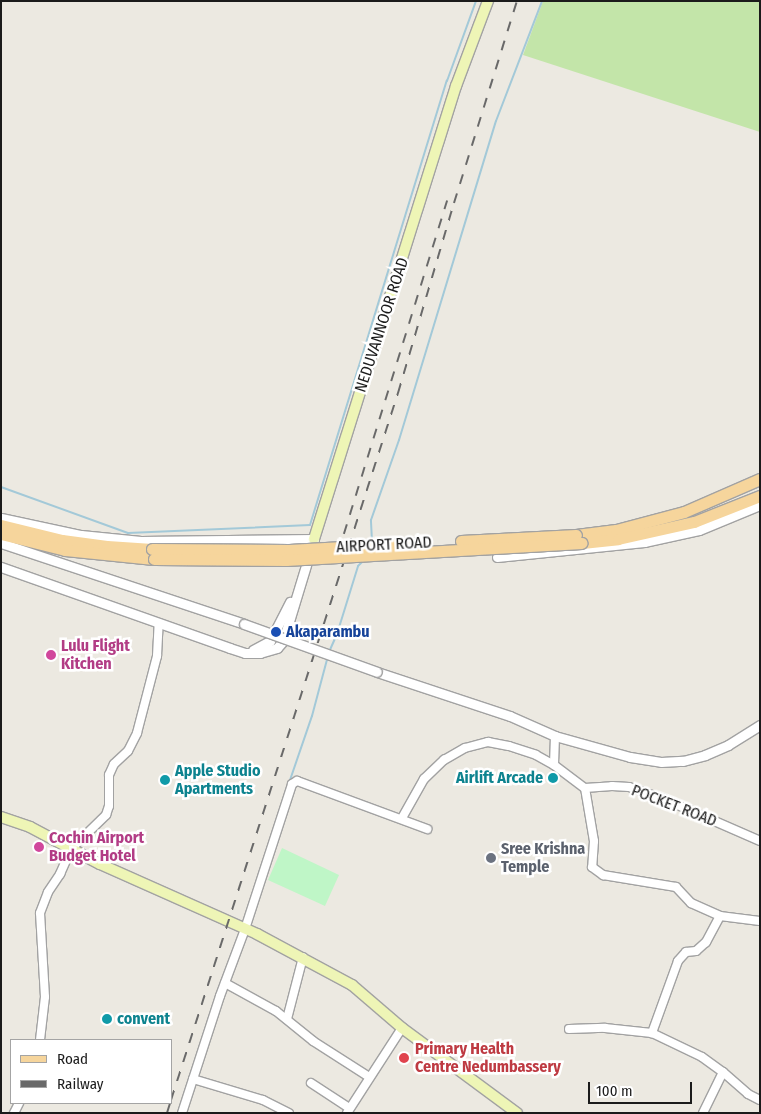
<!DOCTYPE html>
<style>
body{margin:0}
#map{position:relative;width:761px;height:1114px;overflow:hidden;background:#ece9e1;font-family:"Fira Sans Condensed",sans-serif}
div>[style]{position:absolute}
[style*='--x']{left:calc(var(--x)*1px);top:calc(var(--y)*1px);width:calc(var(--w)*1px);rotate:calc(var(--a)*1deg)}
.grass>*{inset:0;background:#c3e5a9}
.park>*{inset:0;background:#bff6c7}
.stream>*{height:2px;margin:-1px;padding:0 1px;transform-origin:1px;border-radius:1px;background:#a3c9d8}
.roads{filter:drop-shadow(1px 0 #a2a2a2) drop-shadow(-1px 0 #a2a2a2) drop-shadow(0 1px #a2a2a2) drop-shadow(0 -1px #a2a2a2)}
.minor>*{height:8px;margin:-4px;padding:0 4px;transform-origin:4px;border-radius:4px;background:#fff}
.tertiary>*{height:9px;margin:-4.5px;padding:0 4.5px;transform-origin:4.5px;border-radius:4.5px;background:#fff}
.secondary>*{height:10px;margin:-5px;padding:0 5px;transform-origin:5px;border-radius:5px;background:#eef5b6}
.primary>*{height:11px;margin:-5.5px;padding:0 5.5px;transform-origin:5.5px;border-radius:5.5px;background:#f6d59c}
.rail>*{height:2px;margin-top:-1px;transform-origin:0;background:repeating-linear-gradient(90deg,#696969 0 10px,transparent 0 20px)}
.bridges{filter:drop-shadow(1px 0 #a2a2a2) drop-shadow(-1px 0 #a2a2a2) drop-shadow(0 1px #a2a2a2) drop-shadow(0 -1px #a2a2a2)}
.tertiary-bridge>*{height:9px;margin:-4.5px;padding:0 4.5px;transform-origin:4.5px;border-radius:4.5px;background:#fff}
.primary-bridge>*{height:11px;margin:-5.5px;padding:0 5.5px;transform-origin:5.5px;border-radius:5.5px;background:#f6d59c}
.dots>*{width:14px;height:14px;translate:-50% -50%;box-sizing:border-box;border:2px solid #fff;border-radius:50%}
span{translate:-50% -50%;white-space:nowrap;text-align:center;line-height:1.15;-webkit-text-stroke:5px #fff;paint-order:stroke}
.street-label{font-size:16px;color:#1b1b1b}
.transit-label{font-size:16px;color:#164399;font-weight:700}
.left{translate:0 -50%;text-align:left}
.hotel-label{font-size:16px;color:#b23c85;font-weight:700}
.culture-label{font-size:16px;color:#0d838f;font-weight:700}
.right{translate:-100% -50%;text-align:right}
.worship-label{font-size:16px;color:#5b616d;font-weight:700}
.health-label{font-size:16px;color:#be3a42;font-weight:700}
.frame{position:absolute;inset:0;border:2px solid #1b1b1b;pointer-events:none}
.legend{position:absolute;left:10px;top:1039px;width:162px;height:65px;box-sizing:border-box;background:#fff;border:1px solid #a4a4a4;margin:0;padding:6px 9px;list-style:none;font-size:15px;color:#1b1b1b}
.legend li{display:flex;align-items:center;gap:10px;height:25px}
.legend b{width:25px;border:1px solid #a4a4a4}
.scale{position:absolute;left:588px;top:1082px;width:104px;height:22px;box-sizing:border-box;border:2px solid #1b1b1b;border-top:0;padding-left:6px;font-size:15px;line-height:18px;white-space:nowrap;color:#1b1b1b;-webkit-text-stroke:4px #fff;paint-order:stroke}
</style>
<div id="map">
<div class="grass">
<i style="clip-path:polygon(543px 1px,760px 1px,760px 132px,523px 55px)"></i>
</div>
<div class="park">
<i style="clip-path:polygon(282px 848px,339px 875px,325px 906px,268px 880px)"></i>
</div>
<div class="stream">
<i style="--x:1;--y:487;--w:135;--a:19.9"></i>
<i style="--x:128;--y:533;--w:182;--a:-2.5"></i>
<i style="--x:310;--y:525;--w:465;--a:-72.9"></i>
<i style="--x:447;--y:81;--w:85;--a:-70.1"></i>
<i style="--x:372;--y:541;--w:21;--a:-93"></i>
<i style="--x:371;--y:520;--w:85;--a:-70.7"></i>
<i style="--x:399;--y:440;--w:333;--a:-73.1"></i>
<i style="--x:496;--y:121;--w:129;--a:-69"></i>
<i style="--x:329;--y:652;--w:20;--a:-66"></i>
<i style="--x:337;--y:634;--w:71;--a:-72.8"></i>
<i style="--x:358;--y:566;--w:10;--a:-45"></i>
<i style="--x:289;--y:783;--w:71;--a:-71.1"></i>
<i style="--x:312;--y:716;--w:62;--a:-75.1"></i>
<i style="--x:256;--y:883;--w:93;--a:-71.8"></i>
</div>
<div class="roads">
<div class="minor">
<i style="--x:555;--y:736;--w:29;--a:92"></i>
<i style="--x:554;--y:765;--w:39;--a:37"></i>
<i style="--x:585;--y:788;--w:54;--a:80.4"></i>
<i style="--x:594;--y:841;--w:26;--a:94"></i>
<i style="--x:592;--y:867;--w:14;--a:36"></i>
<i style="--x:603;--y:875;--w:74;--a:9.3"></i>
<i style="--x:676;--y:887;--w:22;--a:47"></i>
<i style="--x:691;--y:903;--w:32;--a:24"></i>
<i style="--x:720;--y:916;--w:30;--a:118"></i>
<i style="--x:706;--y:942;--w:13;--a:138"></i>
<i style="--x:696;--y:951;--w:10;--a:174"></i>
<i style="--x:686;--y:952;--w:12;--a:132"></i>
<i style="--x:678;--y:961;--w:77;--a:109.9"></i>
<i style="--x:652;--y:1033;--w:55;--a:25.6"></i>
<i style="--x:702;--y:1057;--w:26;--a:36"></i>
<i style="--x:723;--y:1072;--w:46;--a:116"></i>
<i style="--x:585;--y:788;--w:27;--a:-4"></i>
<i style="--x:612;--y:786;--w:17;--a:3"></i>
<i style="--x:629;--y:787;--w:37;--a:19"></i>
<i style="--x:664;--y:799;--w:105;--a:23.6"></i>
<i style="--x:402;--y:818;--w:45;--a:-60.6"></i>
<i style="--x:424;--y:779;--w:28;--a:-44"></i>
<i style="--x:444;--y:760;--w:24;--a:-30"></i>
<i style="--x:465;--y:748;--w:24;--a:-15"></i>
<i style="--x:488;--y:742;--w:21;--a:11"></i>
<i style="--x:509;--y:746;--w:28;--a:18"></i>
<i style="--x:536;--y:755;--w:21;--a:29"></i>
<i style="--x:720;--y:916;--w:40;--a:7.1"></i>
<i style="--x:225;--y:983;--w:58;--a:28.8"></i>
<i style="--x:276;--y:1011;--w:48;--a:39"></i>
<i style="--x:313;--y:1041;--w:67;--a:32.7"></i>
<i style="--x:287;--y:1019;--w:64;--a:-75.5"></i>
<i style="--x:569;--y:1029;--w:36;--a:-2"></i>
<i style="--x:605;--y:1028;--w:47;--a:6.1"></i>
<i style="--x:40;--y:1040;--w:43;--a:-83.4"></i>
<i style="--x:45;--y:997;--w:84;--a:-93.4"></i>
<i style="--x:40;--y:913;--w:22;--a:-69"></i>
<i style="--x:48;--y:892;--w:22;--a:-56"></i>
<i style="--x:60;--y:874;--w:27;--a:-66"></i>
<i style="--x:71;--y:849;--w:49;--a:-44.2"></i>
<i style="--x:106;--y:815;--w:9;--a:-72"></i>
<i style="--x:109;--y:806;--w:31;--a:-90"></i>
<i style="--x:109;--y:775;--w:12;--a:-66"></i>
<i style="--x:114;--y:764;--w:19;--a:-43"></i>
<i style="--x:128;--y:751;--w:20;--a:-63"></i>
<i style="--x:137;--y:733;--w:80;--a:-75.4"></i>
<i style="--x:157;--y:656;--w:33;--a:-87"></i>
<i style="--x:723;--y:1072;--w:33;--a:41"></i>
<i style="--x:748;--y:1094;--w:13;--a:27"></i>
<i style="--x:193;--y:1079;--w:73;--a:16.7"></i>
<i style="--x:263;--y:1100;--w:29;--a:27"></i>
<i style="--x:311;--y:1083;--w:45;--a:33.3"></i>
<i style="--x:14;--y:1113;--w:11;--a:-63"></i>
<i style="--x:182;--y:1113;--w:123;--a:-72"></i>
<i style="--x:220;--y:996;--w:72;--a:-69.5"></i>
<i style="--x:245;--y:929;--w:152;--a:-72"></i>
<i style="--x:292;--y:784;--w:6;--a:-31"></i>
<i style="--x:297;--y:781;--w:139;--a:20.3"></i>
<i style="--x:347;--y:1113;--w:101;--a:-57.1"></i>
</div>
<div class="tertiary">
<i style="--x:1;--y:518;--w:82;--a:12"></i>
<i style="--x:81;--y:535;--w:60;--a:5.7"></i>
<i style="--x:141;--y:541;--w:173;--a:-0.7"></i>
<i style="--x:314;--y:539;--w:107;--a:106.9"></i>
<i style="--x:283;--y:641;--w:9;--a:131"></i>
<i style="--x:277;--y:648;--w:18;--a:164"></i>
<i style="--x:260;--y:653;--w:15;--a:180"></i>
<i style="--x:245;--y:653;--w:16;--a:-162"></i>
<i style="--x:230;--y:648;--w:243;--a:-160.5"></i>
<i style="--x:1;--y:543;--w:256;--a:18.4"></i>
<i style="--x:497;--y:557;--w:148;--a:-5.8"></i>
<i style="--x:644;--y:542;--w:56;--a:-12.3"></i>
<i style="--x:699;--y:530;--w:66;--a:-22.3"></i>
<i style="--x:253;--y:650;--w:19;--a:-28"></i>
<i style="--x:270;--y:641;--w:44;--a:-62.9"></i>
<i style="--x:377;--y:672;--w:140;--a:18.3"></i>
<i style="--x:510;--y:716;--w:49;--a:24"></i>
<i style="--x:555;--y:736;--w:78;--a:15.6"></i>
<i style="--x:630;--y:757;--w:31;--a:9"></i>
<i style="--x:661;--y:762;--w:22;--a:-3"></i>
<i style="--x:683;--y:761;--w:23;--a:-15"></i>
<i style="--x:705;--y:755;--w:25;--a:-23"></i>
<i style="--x:728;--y:745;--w:38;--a:-32"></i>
</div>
<div class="secondary">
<i style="--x:314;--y:539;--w:475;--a:-72.6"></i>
<i style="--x:456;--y:86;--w:91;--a:-69.4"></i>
<i style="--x:1;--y:817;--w:31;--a:19"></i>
<i style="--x:30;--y:827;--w:79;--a:27.9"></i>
<i style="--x:100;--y:864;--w:172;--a:24"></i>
<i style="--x:257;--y:934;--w:108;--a:28.2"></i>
<i style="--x:352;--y:985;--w:66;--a:40.7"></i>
<i style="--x:402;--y:1028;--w:143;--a:36.5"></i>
</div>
<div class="primary">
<i style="--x:1;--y:525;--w:63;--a:13.8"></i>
<i style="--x:62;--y:540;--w:45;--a:7.6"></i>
<i style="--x:107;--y:546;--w:45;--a:3.8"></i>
<i style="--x:1;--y:534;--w:66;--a:14"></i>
<i style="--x:65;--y:550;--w:89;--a:5.8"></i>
<i style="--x:576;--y:535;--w:40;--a:-7.1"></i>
<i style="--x:616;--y:530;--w:70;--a:-14.8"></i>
<i style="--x:684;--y:512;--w:83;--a:-23.5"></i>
<i style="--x:582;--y:543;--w:36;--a:-6"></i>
<i style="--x:618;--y:539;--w:78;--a:-12.6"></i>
<i style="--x:694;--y:522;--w:71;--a:-21.5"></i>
</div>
</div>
<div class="rail">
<i style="--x:338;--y:553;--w:369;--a:-72.8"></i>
<i style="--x:171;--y:1100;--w:743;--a:-72.2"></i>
<i style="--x:398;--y:393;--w:198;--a:-73.6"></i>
<i style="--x:454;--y:203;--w:212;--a:-72.7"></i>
<i style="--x:167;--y:1113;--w:10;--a:-73"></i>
</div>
<div class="bridges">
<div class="tertiary-bridge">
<i style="--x:244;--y:624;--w:141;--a:19.8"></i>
</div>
<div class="primary-bridge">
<i style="--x:461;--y:541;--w:115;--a:-3"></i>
<i style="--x:152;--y:549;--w:137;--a:0.4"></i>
<i style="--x:289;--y:550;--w:126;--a:-3.2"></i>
<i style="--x:154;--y:559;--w:132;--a:0.4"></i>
<i style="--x:286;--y:560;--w:296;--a:-3.3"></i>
</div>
</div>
<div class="dots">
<i style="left:276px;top:632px;background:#1a4fb4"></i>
<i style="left:51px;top:655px;background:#d1479c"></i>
<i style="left:553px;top:778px;background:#0f9aa8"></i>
<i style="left:165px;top:780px;background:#0f9aa8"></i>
<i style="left:39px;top:847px;background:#d1479c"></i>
<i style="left:491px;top:858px;background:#6b7280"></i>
<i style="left:107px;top:1019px;background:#0f9aa8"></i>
<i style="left:404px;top:1058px;background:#e0444e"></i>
</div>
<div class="street-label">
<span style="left:382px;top:325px;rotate:-72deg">NEDUVANNOOR ROAD</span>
<span style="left:384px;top:545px;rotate:-3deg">AIRPORT ROAD</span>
<span style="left:674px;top:806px;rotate:21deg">POCKET ROAD</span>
</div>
<div class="transit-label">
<span class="left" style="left:286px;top:632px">Akaparambu</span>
</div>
<div class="hotel-label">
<span class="left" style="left:61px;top:655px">Lulu Flight<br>Kitchen</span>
<span class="left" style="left:49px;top:847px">Cochin Airport<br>Budget Hotel</span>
</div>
<div class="culture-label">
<span class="left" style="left:175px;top:780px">Apple Studio<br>Apartments</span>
<span class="right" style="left:543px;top:778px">Airlift Arcade</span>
<span class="left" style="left:117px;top:1019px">convent</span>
</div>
<div class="worship-label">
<span class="left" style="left:501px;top:858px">Sree Krishna<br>Temple</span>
</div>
<div class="health-label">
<span class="left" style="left:415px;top:1058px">Primary Health<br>Centre Nedumbassery</span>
</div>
<div class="frame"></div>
<ul class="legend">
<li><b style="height:6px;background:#f6d59c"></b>Road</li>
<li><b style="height:6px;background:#696969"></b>Railway</li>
</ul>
<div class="scale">100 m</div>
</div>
